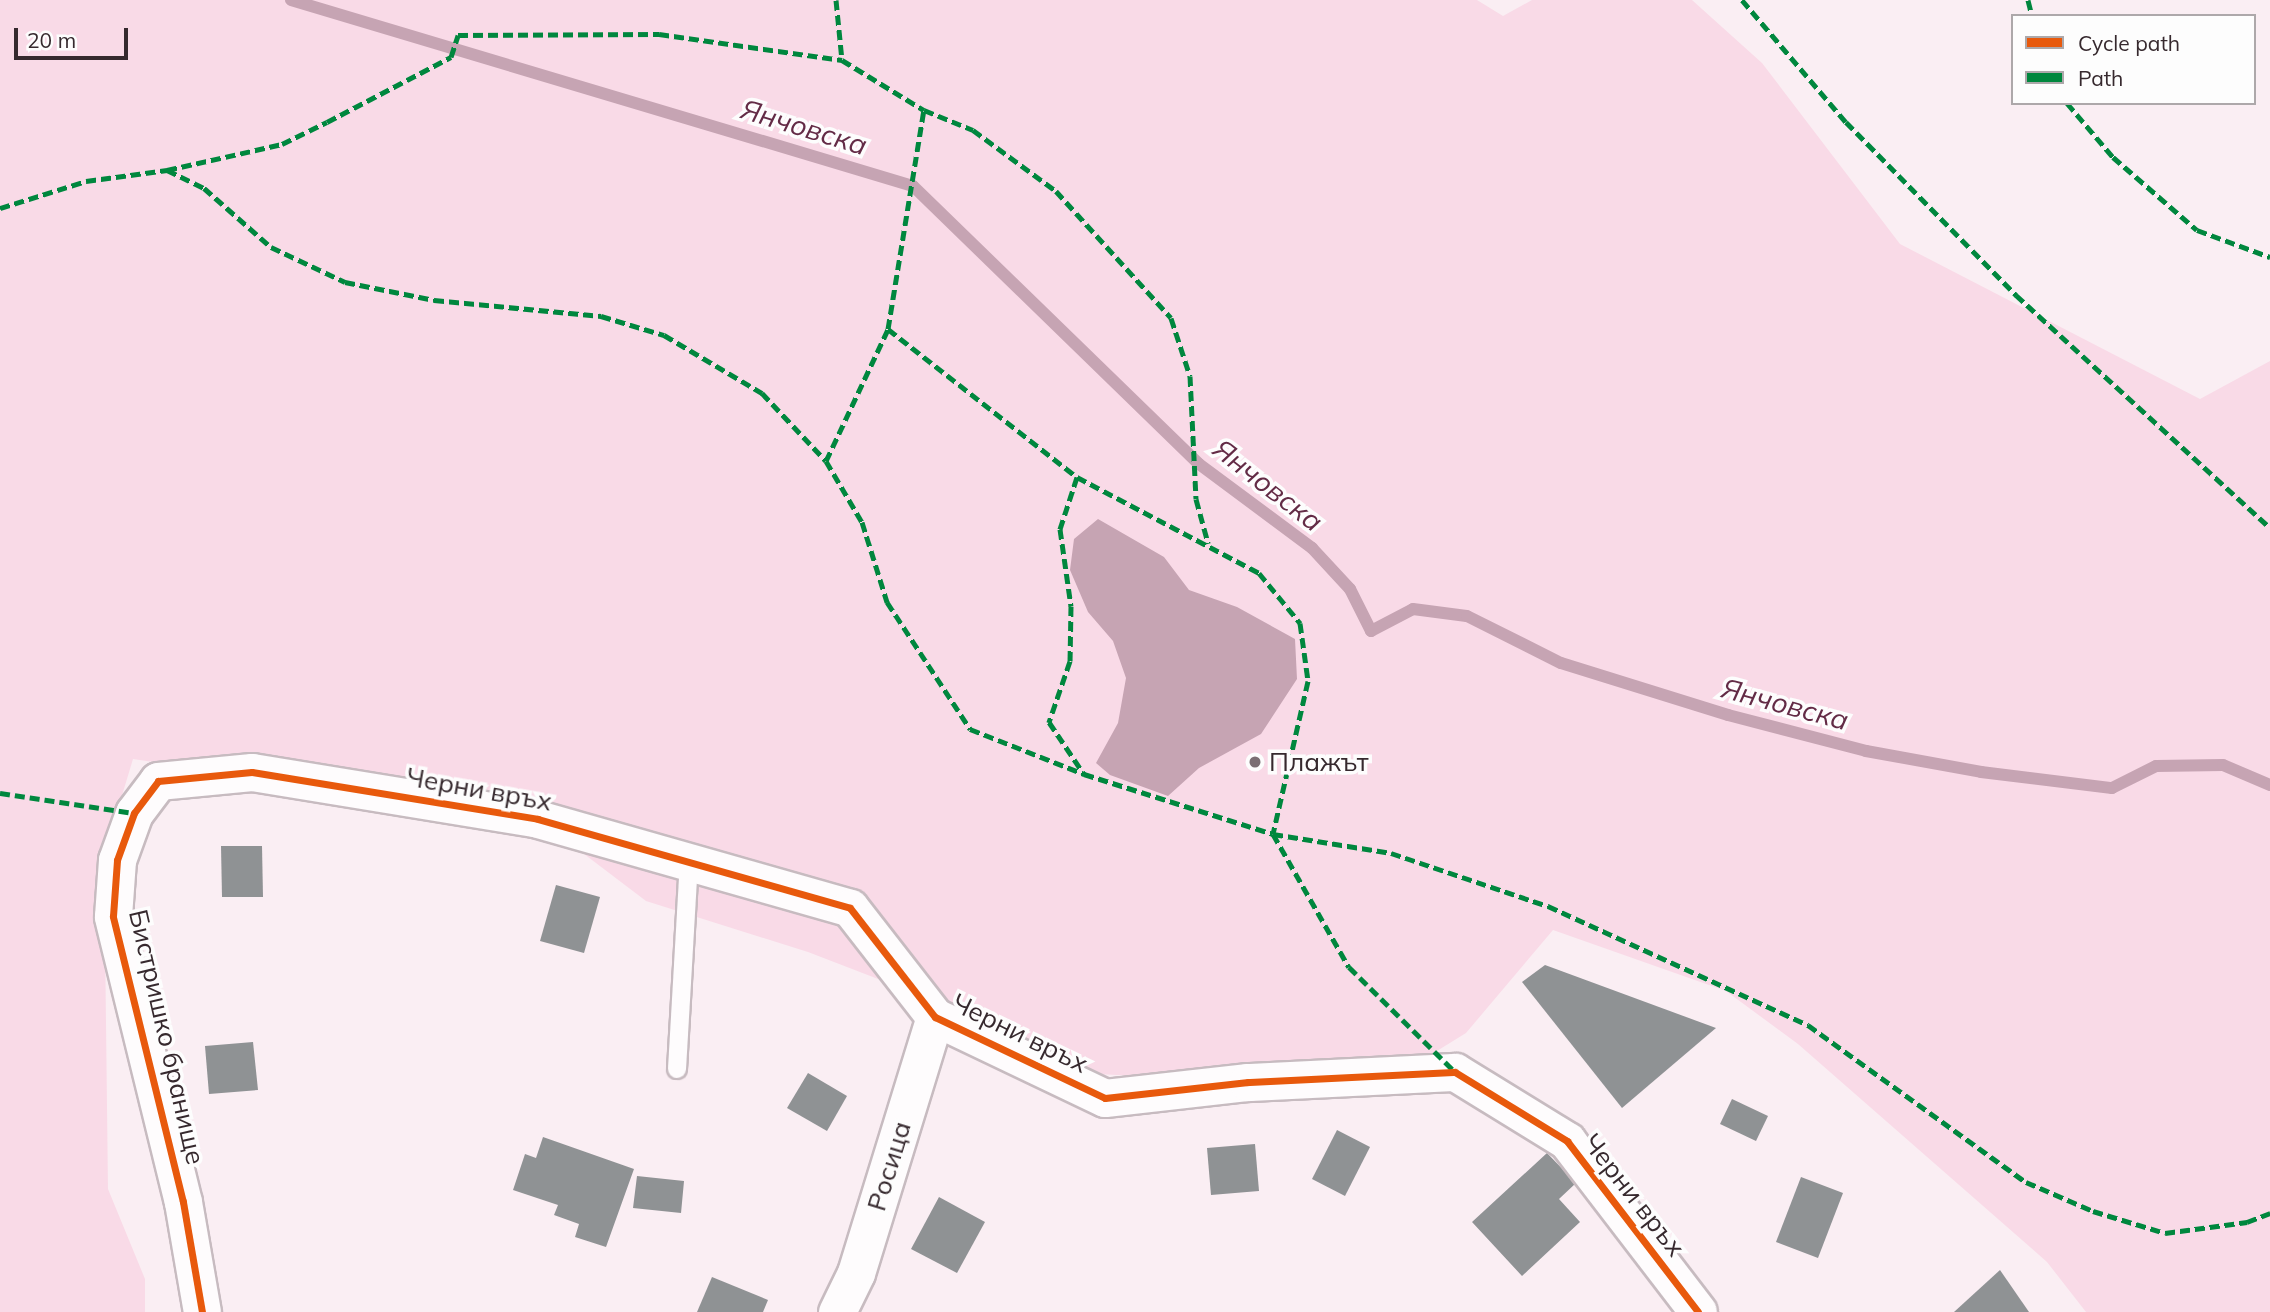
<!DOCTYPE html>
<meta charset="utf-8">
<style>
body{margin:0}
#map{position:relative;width:2270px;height:1312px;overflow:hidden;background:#faeef3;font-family:Mulish,sans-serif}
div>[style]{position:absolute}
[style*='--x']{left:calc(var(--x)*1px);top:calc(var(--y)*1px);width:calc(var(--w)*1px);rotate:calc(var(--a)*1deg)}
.green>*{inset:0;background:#f9dae7}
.water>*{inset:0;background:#c6a4b3}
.stream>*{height:12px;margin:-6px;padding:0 6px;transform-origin:6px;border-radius:6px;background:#c6a4b3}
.building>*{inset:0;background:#8f9294}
.roads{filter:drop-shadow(2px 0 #c7bbc0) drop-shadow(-2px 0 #c7bbc0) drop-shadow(0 2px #c7bbc0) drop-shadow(0 -2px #c7bbc0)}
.lane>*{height:18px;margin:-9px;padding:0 9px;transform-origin:9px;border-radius:9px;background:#fefcfd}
.street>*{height:37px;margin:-18.5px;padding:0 18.5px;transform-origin:18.5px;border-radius:18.5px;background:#fefcfd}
.quiet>*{height:5px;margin-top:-2.5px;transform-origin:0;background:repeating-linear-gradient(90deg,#00873e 0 10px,transparent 0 15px)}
.cycleway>*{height:7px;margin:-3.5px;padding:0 3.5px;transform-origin:3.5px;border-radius:3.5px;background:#e8590c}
.dots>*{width:19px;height:19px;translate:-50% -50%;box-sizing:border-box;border:4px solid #fdfdfd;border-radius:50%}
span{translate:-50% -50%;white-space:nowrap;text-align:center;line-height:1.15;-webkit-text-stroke:7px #fdfdfd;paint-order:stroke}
.poi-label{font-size:26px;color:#36292e}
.left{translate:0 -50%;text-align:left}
.street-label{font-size:26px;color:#36292e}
.water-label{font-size:28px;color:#632b46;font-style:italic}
.legend{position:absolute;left:2011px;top:14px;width:245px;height:91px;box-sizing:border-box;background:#fdfdfd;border:2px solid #ada8aa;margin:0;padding:9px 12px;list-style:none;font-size:21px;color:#36292e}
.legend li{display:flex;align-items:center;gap:14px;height:35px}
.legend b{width:35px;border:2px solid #ada8aa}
.scale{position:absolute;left:14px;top:28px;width:114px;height:32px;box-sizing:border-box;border:4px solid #36292e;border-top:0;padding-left:9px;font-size:21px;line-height:24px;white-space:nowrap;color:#36292e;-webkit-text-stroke:5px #fdfdfd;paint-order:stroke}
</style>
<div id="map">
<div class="green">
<i style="clip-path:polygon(0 0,1477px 0,1503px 16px,1532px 0,1692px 0,1762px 63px,1900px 244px,2200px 399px,2270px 361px,2270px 1312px,2086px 1312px,2047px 1262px,1798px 1044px,1726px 991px,1553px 930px,1466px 1033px,1377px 1088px,1077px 1073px,982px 1019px,808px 952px,646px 901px,538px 819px,133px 759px,104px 855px,108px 1189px,145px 1279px,145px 1312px,0 1312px)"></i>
</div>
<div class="water">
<i style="clip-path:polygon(1098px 519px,1164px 557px,1189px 590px,1237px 607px,1295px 639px,1297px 679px,1261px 734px,1199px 768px,1168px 796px,1110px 775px,1096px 763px,1118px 723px,1126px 678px,1113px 641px,1088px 612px,1070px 570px,1074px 539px)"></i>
</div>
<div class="stream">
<i style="--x:291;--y:0;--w:649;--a:16.65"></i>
<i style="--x:913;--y:186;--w:399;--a:44.2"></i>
<i style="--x:1199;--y:464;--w:141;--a:36.6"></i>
<i style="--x:1312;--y:548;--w:56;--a:47.2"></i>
<i style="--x:1350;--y:589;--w:47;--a:63.4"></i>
<i style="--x:1371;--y:631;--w:47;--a:-27.6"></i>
<i style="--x:1413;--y:609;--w:54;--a:7.4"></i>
<i style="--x:1467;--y:616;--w:105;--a:26.6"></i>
<i style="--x:1561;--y:663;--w:175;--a:17.3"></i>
<i style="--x:1728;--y:715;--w:143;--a:14.6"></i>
<i style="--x:1866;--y:751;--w:117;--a:10.3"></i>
<i style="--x:1981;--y:772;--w:132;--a:7"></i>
<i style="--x:2112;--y:788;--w:49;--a:-26.6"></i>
<i style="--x:2156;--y:766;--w:67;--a:-0.9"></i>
<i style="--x:2223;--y:765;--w:51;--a:23.1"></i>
</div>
<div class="building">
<i style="clip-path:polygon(221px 846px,262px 846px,263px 897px,222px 897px)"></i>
<i style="clip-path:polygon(556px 885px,600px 897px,584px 953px,540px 941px)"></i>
<i style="clip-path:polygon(1545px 965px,1716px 1028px,1622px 1108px,1522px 982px)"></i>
<i style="clip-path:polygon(253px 1042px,258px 1090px,209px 1094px,205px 1046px)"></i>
<i style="clip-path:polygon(808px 1073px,847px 1096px,827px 1131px,787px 1108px)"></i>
<i style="clip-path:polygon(1732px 1099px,1768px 1116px,1756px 1141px,1720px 1124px)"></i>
<i style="clip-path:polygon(1337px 1130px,1370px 1147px,1345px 1196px,1312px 1179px)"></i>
<i style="clip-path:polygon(543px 1137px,634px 1169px,606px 1247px,575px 1237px,579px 1224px,554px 1215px,558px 1205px,513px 1190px,525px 1154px,536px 1158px)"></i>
<i style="clip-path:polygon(1255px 1144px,1259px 1191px,1211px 1195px,1207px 1148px)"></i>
<i style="clip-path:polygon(1547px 1153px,1576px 1183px,1559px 1199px,1580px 1222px,1522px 1276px,1472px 1222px)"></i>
<i style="clip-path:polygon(637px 1176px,684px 1181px,681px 1213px,633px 1208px)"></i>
<i style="clip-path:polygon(1801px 1177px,1843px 1193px,1818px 1258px,1776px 1242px)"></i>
<i style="clip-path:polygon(939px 1197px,985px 1222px,957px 1273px,911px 1249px)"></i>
<i style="clip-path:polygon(2000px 1270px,2029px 1312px,1954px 1312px)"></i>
<i style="clip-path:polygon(712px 1277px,768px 1300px,763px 1312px,697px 1312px)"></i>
</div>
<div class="roads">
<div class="lane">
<i style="--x:677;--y:1069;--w:207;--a:-86.7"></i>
</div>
<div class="street">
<i style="--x:202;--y:1312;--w:112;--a:-99.8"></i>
<i style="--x:183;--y:1202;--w:294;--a:-103.8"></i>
<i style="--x:113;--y:916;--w:56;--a:-85.9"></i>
<i style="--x:117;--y:860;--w:50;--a:-70.1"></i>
<i style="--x:134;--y:813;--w:40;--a:-53"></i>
<i style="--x:158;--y:781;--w:94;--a:-5.5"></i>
<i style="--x:252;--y:772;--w:290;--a:9.3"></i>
<i style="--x:538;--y:819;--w:324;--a:15.9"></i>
<i style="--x:850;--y:908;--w:138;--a:52.1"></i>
<i style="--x:935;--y:1017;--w:188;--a:25.5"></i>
<i style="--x:1105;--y:1098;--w:144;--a:-6.4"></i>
<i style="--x:1248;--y:1082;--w:207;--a:-2.8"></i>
<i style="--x:1455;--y:1072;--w:132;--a:31.6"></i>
<i style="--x:1567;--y:1141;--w:215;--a:52.5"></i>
<i style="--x:837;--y:1312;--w:43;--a:-64"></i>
<i style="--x:856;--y:1273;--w:268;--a:-72.9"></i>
</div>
</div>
<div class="quiet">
<i style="--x:836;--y:0;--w:60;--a:84.3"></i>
<i style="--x:1742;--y:0;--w:160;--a:49.6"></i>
<i style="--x:1846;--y:122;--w:243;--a:45.5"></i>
<i style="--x:2016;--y:295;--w:345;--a:42.5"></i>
<i style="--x:2028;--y:0;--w:16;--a:76"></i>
<i style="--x:2067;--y:103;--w:71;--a:49.6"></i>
<i style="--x:2113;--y:157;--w:111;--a:41"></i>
<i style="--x:2197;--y:230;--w:78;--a:20.3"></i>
<i style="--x:167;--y:170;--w:118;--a:-12.7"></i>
<i style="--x:282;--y:144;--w:50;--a:-26.1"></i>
<i style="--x:327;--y:122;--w:140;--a:-27.7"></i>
<i style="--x:451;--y:57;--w:23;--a:-72"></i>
<i style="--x:458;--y:35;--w:201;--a:-0.3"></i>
<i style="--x:659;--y:34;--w:185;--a:8.1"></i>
<i style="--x:842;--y:60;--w:96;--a:31.4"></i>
<i style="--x:924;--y:110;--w:53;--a:22.2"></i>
<i style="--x:973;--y:130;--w:103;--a:36.3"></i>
<i style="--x:1056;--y:191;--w:171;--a:47.8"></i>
<i style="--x:1171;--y:318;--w:61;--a:71.9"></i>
<i style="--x:1190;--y:376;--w:123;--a:87.2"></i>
<i style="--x:1196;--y:499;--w:46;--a:74.7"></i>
<i style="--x:0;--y:208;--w:90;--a:-17.4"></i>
<i style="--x:86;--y:181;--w:82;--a:-7.7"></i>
<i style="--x:167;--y:170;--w:41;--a:25.9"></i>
<i style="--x:204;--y:188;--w:89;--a:41.4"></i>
<i style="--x:271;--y:247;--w:82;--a:25.3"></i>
<i style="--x:345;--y:282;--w:91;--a:11.4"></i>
<i style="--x:434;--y:300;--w:168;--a:5.5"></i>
<i style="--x:601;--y:316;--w:66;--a:16.8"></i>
<i style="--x:664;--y:335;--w:114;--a:30.6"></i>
<i style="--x:762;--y:393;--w:93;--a:46.7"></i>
<i style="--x:826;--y:461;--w:71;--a:59.5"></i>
<i style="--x:862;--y:522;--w:84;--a:72.6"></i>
<i style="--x:887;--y:602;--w:152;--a:56.8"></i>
<i style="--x:970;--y:729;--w:123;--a:21.5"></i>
<i style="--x:1084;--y:774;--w:198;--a:17.6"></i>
<i style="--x:1273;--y:834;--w:120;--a:9.1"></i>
<i style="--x:1391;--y:853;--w:166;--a:18.7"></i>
<i style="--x:1548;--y:906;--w:286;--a:24.6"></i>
<i style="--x:1808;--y:1025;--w:269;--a:35.8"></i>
<i style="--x:2026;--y:1182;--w:73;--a:23.4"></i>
<i style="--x:2093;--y:1211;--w:75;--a:17"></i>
<i style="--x:2165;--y:1233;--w:83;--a:-7.6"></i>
<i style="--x:2247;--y:1222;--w:25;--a:-21"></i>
<i style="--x:888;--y:329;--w:240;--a:38.1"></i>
<i style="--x:1077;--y:477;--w:206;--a:27.8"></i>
<i style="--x:1259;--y:573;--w:65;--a:50.6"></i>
<i style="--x:1300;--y:623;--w:59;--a:82.1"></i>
<i style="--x:1308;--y:681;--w:157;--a:102.9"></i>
<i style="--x:1273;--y:834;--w:153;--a:60.3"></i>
<i style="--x:1349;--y:967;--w:149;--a:44.7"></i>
<i style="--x:826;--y:461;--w:146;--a:-64.8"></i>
<i style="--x:888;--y:329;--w:222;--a:-80.7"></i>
<i style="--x:1077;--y:477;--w:55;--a:108.1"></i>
<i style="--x:1060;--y:529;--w:78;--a:81.9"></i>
<i style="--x:1071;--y:606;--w:55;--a:91"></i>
<i style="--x:1070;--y:661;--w:65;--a:109"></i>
<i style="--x:1049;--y:722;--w:63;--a:56.1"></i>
<i style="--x:0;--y:793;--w:135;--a:8.5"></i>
</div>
<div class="cycleway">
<i style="--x:202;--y:1312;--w:112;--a:-99.8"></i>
<i style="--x:183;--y:1202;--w:294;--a:-103.8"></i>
<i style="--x:113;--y:916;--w:56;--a:-85.9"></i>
<i style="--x:117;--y:860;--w:50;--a:-70.1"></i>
<i style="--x:134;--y:813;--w:40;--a:-53"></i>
<i style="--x:158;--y:781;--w:94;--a:-5.5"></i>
<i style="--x:252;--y:772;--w:290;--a:9.3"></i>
<i style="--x:538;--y:819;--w:324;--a:15.9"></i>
<i style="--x:850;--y:908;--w:138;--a:52.1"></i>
<i style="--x:935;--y:1017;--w:188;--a:25.5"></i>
<i style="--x:1105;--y:1098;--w:144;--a:-6.4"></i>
<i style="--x:1248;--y:1082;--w:207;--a:-2.8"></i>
<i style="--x:1455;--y:1072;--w:132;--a:31.6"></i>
<i style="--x:1567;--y:1141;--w:215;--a:52.5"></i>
</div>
<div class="dots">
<i style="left:1255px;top:762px;background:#7b6e73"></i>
</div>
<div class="poi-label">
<span class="left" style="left:1269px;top:762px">Плажът</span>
</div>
<div class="street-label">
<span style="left:479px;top:789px;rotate:10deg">Черни връх</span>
<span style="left:1020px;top:1033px;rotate:26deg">Черни връх</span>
<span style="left:167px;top:1037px;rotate:77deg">Бистришко бранище</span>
<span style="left:889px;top:1166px;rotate:-73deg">Росица</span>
<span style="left:1634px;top:1195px;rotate:52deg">Черни връх</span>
</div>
<div class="water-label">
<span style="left:804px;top:127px;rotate:17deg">Янчовска</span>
<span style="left:1268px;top:485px;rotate:38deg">Янчовска</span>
<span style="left:1785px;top:704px;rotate:15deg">Янчовска</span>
</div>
<ul class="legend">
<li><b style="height:9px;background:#e8590c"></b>Cycle path</li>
<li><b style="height:9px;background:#00873e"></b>Path</li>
</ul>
<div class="scale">20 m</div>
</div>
